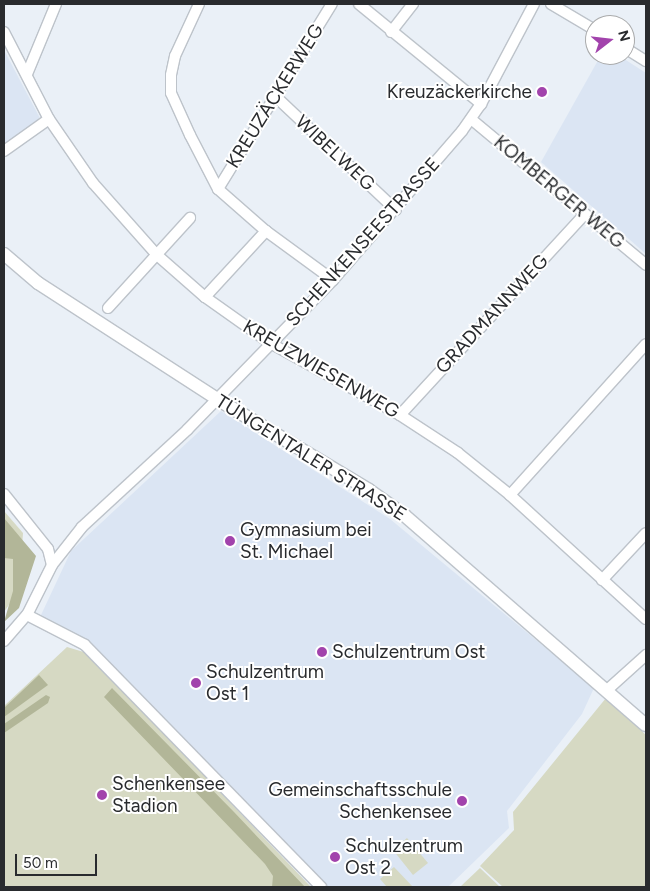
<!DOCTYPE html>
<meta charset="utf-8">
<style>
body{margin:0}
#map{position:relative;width:650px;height:891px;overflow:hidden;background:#eaf0f7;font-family:Figtree,sans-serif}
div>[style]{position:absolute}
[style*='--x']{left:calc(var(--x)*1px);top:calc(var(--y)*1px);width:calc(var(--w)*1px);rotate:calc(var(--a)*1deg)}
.built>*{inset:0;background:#dbe5f3}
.green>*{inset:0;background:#d6d9c3}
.forest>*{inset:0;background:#b2b698}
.roads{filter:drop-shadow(1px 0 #bdc3ca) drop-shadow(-1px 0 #bdc3ca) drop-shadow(0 1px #bdc3ca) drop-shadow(0 -1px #bdc3ca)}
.minor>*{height:10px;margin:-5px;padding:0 5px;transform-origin:5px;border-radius:5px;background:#fff}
.tertiary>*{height:12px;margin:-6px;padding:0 6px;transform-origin:6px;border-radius:6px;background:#fff}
.dots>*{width:14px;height:14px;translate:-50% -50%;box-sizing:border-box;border:2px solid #fff;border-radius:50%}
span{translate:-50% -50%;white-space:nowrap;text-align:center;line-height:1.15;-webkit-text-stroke:4px #fff;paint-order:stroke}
.poi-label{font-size:19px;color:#292b2e}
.right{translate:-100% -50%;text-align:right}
.left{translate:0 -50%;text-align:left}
.street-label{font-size:19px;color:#292b2e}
.frame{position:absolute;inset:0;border:5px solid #292b2e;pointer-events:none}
.north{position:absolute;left:585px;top:15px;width:50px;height:50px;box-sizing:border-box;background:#fff;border:1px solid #a9aaab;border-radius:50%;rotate:74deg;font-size:14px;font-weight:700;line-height:20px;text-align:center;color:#292b2e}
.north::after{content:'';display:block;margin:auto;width:18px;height:22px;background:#a243ac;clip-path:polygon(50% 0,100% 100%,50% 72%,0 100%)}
.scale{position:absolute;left:15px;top:854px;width:82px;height:22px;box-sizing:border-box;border:2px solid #292b2e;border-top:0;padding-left:6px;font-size:15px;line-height:18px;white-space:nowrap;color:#292b2e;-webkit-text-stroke:4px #fff;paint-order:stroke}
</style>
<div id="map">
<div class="built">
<i style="clip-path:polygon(4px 50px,42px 122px,4px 150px)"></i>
<i style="clip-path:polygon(601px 55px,618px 55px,646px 73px,646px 254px,541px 162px)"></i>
<i style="clip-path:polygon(221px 411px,390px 519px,594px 688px,582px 714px,507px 811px,509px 828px,448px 887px,327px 887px,105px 661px,84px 642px,41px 615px,71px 551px)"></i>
</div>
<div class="green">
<i style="clip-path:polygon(4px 511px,23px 533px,19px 590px,4px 612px)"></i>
<i style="clip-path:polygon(67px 647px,87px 653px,311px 887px,7px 887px,4px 884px,4px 706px)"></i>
<i style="clip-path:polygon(606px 698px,646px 735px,646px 887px,503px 887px,480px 866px,514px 830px,513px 812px)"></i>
<i style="clip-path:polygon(407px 838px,428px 863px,413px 875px,393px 850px)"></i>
<i style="clip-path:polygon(394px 867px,413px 887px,387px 887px,380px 879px)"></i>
<i style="clip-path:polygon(480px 868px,500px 887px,460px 887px)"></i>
</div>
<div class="forest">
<i style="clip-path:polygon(4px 518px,36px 556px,19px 608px,4px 622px,13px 591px,13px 559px,4px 558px)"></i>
<i style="clip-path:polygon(39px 675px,48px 685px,4px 717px,4px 708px)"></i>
<i style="clip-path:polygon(112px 688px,234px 812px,305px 887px,272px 887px,273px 876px,265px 864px,104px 697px)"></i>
<i style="clip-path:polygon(46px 695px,50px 697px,48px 703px,4px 733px,4px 724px)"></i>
</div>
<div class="roads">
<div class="minor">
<i style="--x:199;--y:4;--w:57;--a:114.8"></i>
<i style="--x:175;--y:56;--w:19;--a:102"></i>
<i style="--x:171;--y:75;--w:18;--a:90"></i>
<i style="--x:171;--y:93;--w:46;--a:65.7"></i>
<i style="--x:190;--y:135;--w:61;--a:62.6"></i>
<i style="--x:218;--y:189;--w:64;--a:41.2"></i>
<i style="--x:266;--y:231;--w:83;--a:36.2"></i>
<i style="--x:359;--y:4;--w:158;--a:39.3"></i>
<i style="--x:551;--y:4;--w:51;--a:30.6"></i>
<i style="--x:4;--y:32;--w:98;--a:62.7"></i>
<i style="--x:49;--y:119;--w:78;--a:55.5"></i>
<i style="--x:93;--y:183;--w:96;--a:48.4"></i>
<i style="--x:157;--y:255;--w:64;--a:41.2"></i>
<i style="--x:205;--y:297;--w:80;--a:35.3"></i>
<i style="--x:270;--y:343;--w:149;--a:29"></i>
<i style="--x:400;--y:415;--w:69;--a:33.2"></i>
<i style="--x:458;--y:453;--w:67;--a:38.9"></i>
<i style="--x:510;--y:495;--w:184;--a:42.4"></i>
<i style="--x:391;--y:32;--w:36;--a:-52"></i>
<i style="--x:625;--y:48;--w:25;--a:32"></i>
<i style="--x:27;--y:74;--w:76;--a:-67.5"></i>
<i style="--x:275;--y:96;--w:166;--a:43.3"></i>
<i style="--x:471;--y:119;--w:228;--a:39.8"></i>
<i style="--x:4;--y:151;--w:55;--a:-35.4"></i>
<i style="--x:218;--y:189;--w:217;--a:-58.4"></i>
<i style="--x:205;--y:297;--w:90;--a:-47.3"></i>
<i style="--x:108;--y:308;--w:122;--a:-47.7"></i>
<i style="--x:400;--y:415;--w:273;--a:-47.4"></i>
<i style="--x:4;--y:494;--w:70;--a:51.3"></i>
<i style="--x:48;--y:549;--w:16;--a:76"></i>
<i style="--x:510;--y:495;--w:203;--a:-48"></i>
<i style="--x:602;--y:580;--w:64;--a:-46.9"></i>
<i style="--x:27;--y:615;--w:65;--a:27.3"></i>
<i style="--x:85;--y:645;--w:338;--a:45.7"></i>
<i style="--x:4;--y:641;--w:35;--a:-49"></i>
<i style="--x:27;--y:615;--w:56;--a:-63.4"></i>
<i style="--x:52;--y:565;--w:48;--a:-51.7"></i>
<i style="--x:82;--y:527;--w:143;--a:-42.7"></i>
<i style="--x:187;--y:430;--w:209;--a:-45.8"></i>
<i style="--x:333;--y:280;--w:197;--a:-49.1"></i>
<i style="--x:462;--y:131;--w:33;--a:-55"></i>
<i style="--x:481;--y:104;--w:113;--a:-62.1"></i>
<i style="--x:606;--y:691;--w:54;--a:-42"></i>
</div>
<div class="tertiary">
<i style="--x:4;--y:254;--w:45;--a:40.5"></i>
<i style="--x:38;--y:283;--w:213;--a:32.9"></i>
<i style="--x:217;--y:399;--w:177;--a:30.9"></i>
<i style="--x:369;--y:490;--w:43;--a:35.5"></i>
<i style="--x:404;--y:515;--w:320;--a:41"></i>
</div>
</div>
<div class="dots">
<i style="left:542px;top:92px;background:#a243ac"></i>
<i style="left:230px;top:541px;background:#a243ac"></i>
<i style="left:322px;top:652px;background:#a243ac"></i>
<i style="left:196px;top:683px;background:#a243ac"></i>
<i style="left:102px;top:795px;background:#a243ac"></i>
<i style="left:462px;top:801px;background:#a243ac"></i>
<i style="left:335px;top:857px;background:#a243ac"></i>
</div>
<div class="poi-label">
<span class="right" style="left:532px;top:92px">Kreuzäckerkirche</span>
<span class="left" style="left:240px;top:541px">Gymnasium bei<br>St. Michael</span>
<span class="left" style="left:332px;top:652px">Schulzentrum Ost</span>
<span class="left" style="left:206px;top:683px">Schulzentrum<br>Ost 1</span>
<span class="left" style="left:112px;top:795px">Schenkensee<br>Stadion</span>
<span class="right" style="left:452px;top:801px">Gemeinschaftsschule<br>Schenkensee</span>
<span class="left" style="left:345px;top:857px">Schulzentrum<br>Ost 2</span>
</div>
<div class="street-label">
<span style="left:275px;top:96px;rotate:-58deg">KREUZÄCKERWEG</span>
<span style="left:335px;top:153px;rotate:43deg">WIBELWEG</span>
<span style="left:559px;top:192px;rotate:40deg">KOMBERGER WEG</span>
<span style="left:363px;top:242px;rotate:-48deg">SCHENKENSEESTRASSE</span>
<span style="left:492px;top:314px;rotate:-47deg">GRADMANNWEG</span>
<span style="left:321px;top:369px;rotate:30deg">KREUZWIESENWEG</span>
<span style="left:311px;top:458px;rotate:32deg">TÜNGENTALER STRASSE</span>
</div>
<div class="frame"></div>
<div class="north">N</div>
<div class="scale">50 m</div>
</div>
